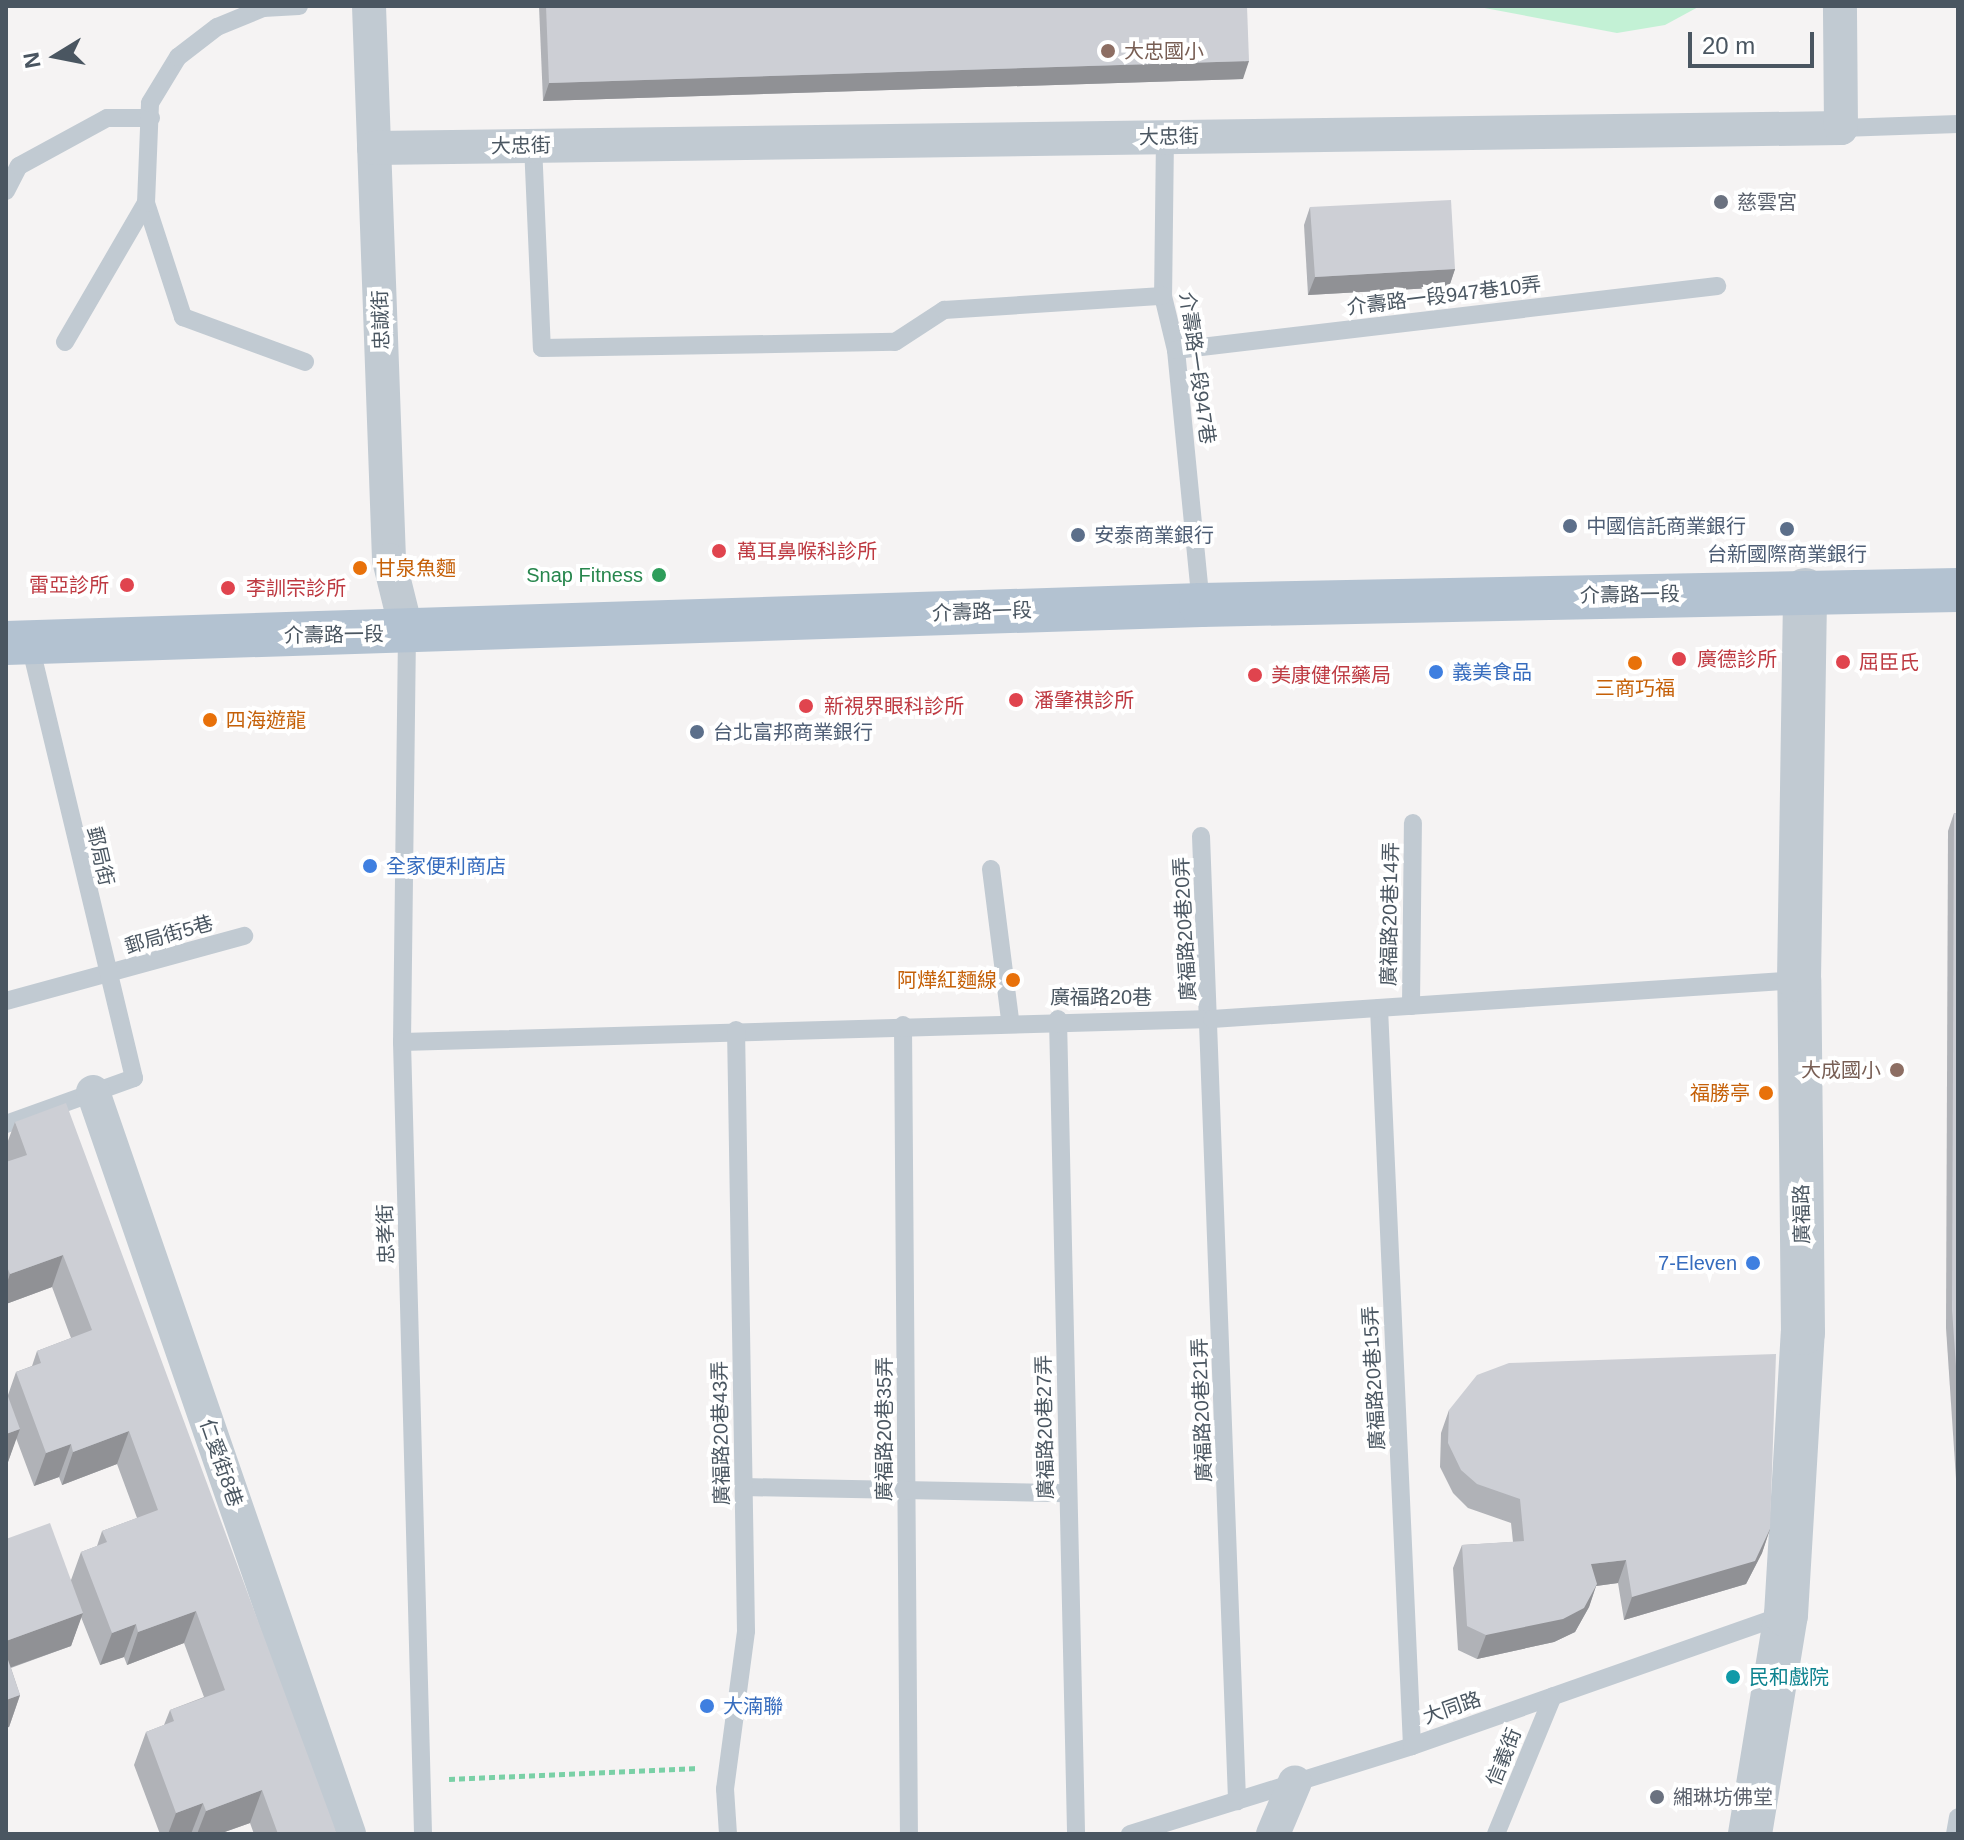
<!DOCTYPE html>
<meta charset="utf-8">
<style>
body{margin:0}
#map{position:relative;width:1964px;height:1840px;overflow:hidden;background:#f5f3f3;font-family:Helvetica,"Noto Sans TC",sans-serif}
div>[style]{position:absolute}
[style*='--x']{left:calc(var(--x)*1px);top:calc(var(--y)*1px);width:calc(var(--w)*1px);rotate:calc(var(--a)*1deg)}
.green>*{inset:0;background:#c3f1d5}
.path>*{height:5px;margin-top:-2.5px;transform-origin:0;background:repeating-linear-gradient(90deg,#7ad0a6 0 6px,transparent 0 10px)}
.service>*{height:18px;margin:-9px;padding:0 9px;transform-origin:9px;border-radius:9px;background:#c1cad2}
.minor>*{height:34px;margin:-17px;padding:0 17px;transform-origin:17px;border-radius:17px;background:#c1cad2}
.tertiary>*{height:44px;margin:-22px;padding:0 22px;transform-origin:22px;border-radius:22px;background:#c1cad2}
.primary>*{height:44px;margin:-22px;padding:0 22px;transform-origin:22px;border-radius:22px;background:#b3c2d1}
.wall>*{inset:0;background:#b0b2b7}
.shaded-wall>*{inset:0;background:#909195}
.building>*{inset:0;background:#cdcfd5}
.dots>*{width:22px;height:22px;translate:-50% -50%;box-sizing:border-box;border:4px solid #fff;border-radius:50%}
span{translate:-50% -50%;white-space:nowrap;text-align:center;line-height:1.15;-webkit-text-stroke:8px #fff;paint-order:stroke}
.education-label{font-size:20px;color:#785e54}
.left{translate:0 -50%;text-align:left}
.right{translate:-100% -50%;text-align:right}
.street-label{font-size:20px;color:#4a5661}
.worship-label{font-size:20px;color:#5b616d}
.service-label{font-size:20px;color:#4e5e75}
.health-label{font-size:20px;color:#be3a42}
.food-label{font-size:20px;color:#c56008}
.leisure-label{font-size:20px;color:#27864d}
.shop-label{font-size:20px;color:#366cbe}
.culture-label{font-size:20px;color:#0d838f}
.frame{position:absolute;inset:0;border:8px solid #4a5661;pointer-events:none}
.north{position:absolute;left:16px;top:16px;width:80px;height:80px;-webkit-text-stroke:6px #fff;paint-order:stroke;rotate:260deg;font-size:22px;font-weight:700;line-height:32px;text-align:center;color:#4a5661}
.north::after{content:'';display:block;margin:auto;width:28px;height:36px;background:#4a5661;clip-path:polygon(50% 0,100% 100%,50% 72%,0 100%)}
.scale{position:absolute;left:1688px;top:32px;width:126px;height:36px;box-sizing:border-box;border:4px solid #4a5661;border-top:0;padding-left:10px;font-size:24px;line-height:28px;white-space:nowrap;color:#4a5661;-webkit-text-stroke:6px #fff;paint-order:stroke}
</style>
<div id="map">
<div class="green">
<i style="clip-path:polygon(1474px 6px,1700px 6px,1665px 25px,1617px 33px)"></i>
</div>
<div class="path">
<i style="--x:449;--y:1779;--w:250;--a:-2.5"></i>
</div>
<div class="service">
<i style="--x:1841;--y:128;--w:117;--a:-2"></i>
<i style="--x:1165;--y:137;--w:159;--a:90.7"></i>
<i style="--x:1163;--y:296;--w:56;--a:76.5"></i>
<i style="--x:1176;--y:350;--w:256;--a:84.4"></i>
<i style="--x:533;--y:145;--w:203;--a:87.5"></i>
<i style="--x:542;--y:348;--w:353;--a:-1"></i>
<i style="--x:895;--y:342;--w:59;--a:-33.1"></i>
<i style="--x:944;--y:310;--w:219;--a:-3.7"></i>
<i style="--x:6;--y:191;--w:28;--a:-63"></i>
<i style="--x:19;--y:166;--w:100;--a:-28.6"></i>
<i style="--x:107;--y:118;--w:44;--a:0"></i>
<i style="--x:146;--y:203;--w:120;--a:72"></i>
<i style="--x:183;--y:317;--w:130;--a:20.2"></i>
<i style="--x:65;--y:342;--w:161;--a:-59.8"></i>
<i style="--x:146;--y:203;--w:100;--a:-87.7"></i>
<i style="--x:150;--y:103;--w:54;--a:-58.7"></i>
<i style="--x:178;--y:57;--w:49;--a:-37.6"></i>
<i style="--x:217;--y:27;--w:50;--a:-22.4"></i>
<i style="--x:263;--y:8;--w:36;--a:-3"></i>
<i style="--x:1176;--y:350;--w:545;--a:-6.75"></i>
<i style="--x:407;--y:633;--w:409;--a:90.7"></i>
<i style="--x:402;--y:1042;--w:792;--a:88.48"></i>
<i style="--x:1201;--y:836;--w:966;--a:87.86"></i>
<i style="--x:991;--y:869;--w:152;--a:82.8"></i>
<i style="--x:6;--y:1001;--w:247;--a:-15.3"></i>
<i style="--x:1411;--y:1006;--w:183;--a:-89.4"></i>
<i style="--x:1379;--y:1008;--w:739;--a:87.44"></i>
<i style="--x:1058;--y:1019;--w:815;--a:88.73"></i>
<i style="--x:903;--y:1025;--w:809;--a:89.58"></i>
<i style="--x:402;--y:1042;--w:810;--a:-1.63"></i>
<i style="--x:1212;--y:1019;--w:588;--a:-3.8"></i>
<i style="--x:6;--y:1124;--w:136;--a:-19.8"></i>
<i style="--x:134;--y:1078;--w:448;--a:-103.5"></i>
<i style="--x:744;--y:1487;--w:324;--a:1.1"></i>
<i style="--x:728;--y:1834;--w:45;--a:-93.8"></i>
<i style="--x:725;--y:1789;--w:159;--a:-82.4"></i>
<i style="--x:746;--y:1631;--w:601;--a:-90.95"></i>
<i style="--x:1130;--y:1834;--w:295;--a:-17.3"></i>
<i style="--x:1412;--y:1746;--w:393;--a:-19.4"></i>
<i style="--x:1496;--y:1834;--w:149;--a:-67.6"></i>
<i style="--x:1955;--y:1834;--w:17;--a:-80"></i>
</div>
<div class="minor">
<i style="--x:369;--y:6;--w:554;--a:87.93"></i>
<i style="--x:389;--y:560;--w:75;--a:76.1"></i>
<i style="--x:374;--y:148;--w:1467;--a:-0.78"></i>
<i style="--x:1841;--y:128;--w:122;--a:-90.5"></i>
<i style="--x:93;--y:1092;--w:785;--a:70.96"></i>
<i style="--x:1273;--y:1834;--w:56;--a:-67.1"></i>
</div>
<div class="tertiary">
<i style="--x:1750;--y:1834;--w:222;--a:-80.7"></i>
<i style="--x:1786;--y:1615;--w:283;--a:-86.6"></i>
<i style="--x:1803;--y:1333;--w:353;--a:-90.6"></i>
<i style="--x:1799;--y:980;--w:390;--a:-89.1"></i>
</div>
<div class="primary">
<i style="--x:6;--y:643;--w:1196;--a:-1.82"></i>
<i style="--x:1201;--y:605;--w:757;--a:-1.14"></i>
</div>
<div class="wall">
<i style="clip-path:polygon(539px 6px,1247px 6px,1243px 79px,543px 101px)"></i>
<i style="clip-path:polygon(1310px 207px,1455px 269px,1449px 287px,1308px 295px,1304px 225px)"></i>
<i style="clip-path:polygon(1954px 813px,1958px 814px,1958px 1509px,1946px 1328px,1948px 831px)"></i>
<i style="clip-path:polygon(15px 1122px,337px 1834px,254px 1834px,250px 1823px,219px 1834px,160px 1834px,134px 1765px,146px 1732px,164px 1725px,170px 1710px,204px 1697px,184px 1643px,127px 1665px,124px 1657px,100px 1665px,81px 1617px,71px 1646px,11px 1668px,20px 1695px,9px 1727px,6px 1539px,71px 1580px,81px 1552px,97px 1546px,102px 1531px,137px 1518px,117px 1464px,62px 1485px,59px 1477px,34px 1486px,16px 1438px,8px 1462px,6px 1462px,6px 1391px,8px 1395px,16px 1372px,32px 1366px,37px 1351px,71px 1338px,52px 1287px,6px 1304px,6px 1146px)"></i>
<i style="clip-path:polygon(1449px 1410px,1770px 1529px,1762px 1553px,1746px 1584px,1624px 1620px,1618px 1583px,1596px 1586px,1589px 1607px,1575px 1632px,1554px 1642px,1477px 1659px,1458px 1650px,1453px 1568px,1462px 1545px,1513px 1542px,1511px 1523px,1468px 1508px,1453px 1493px,1440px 1467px,1441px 1433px)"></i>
</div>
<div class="shaded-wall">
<i style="clip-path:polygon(1249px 61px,1243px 79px,543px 101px,549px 83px)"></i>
<i style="clip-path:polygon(1455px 269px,1449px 287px,1308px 295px,1315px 277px)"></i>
<i style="clip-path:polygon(63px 1255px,52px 1287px,6px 1304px,6px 1286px,10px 1274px)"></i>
<i style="clip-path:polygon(20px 1429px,8px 1462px,6px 1462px,6px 1434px)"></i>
<i style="clip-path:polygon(129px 1431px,117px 1464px,62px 1485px,73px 1452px)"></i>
<i style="clip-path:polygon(71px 1444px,59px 1477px,34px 1486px,46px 1453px)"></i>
<i style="clip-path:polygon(1770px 1529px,1762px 1553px,1746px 1584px,1624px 1620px,1632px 1597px)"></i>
<i style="clip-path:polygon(1626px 1560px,1618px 1583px,1596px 1586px,1589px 1607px,1575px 1632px,1554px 1642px,1477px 1659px,1486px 1635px,1591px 1564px)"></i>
<i style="clip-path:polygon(196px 1611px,184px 1643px,127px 1665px,138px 1632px)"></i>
<i style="clip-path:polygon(83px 1613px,71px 1646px,6px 1669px,6px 1641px)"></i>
<i style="clip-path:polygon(136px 1624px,124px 1657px,100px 1665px,112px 1633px)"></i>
<i style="clip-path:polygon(20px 1695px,9px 1727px,6px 1728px,6px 1700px)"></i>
<i style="clip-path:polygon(262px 1790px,250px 1823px,219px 1834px,197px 1834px,206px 1811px)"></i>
<i style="clip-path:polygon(203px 1803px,191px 1834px,168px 1834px,176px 1813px)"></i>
</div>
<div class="building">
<i style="clip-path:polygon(546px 6px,1247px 6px,1249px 61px,549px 83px)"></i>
<i style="clip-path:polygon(1451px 200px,1455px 269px,1315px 277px,1310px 207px)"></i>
<i style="clip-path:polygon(1954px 813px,1958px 814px,1958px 1394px,1952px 1310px)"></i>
<i style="clip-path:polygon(66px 1103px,337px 1834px,278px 1834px,262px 1790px,206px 1811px,203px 1803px,176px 1813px,146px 1732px,174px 1721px,170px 1710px,225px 1690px,196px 1611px,138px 1632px,136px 1624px,112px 1633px,81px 1552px,107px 1542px,102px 1531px,158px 1510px,129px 1431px,73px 1452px,71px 1444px,46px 1453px,16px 1372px,41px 1363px,37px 1351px,92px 1330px,63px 1255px,10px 1274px,7px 1267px,6px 1268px,6px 1162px,27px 1155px,15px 1122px)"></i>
<i style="clip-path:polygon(1776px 1354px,1770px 1529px,1755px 1561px,1632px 1597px,1626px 1560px,1591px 1564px,1597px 1584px,1584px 1608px,1563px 1619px,1486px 1635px,1467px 1626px,1462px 1545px,1524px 1541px,1520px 1499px,1477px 1484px,1461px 1470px,1448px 1443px,1449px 1410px,1477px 1375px,1509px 1363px)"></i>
<i style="clip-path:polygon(6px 1391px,20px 1429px,6px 1434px)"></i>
<i style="clip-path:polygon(50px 1523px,83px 1613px,6px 1641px,6px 1539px)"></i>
<i style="clip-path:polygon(6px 1654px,20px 1695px,6px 1700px)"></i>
</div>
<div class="dots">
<i style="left:1108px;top:51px;background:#8d6e63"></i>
<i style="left:1721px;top:202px;background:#6b7280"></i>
<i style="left:1570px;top:526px;background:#5c6f8a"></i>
<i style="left:1787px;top:529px;background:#5c6f8a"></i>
<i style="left:1078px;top:535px;background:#5c6f8a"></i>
<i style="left:719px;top:551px;background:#e0444e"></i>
<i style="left:360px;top:568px;background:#e8710a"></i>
<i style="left:659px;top:575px;background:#2e9e5b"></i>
<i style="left:127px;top:585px;background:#e0444e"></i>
<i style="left:228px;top:588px;background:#e0444e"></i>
<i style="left:1679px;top:659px;background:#e0444e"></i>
<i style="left:1843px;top:662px;background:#e0444e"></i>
<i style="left:1635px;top:663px;background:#e8710a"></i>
<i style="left:1436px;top:672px;background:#3f7fe0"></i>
<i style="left:1255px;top:675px;background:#e0444e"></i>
<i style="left:1016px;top:700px;background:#e0444e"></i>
<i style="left:806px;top:706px;background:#e0444e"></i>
<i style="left:210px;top:720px;background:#e8710a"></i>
<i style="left:697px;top:732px;background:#5c6f8a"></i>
<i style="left:370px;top:866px;background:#3f7fe0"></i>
<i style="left:1013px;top:980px;background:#e8710a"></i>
<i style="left:1897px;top:1070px;background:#8d6e63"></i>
<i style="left:1766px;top:1093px;background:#e8710a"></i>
<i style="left:1753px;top:1263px;background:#3f7fe0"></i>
<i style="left:1733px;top:1677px;background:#0f9aa8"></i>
<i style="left:707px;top:1706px;background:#3f7fe0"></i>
<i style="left:1657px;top:1797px;background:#6b7280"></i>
</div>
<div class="education-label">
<span class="left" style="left:1124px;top:51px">大忠國小</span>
<span class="right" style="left:1881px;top:1070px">大成國小</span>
</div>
<div class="street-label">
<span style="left:1169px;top:137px;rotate:-1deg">大忠街</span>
<span style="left:521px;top:146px;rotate:-1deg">大忠街</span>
<span style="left:1444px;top:296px;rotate:-7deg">介壽路一段947巷10弄</span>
<span style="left:381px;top:320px;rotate:-92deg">忠誠街</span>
<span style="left:1197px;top:368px;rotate:82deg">介壽路一段947巷</span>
<span style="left:1630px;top:595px;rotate:-1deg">介壽路一段</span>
<span style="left:982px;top:612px;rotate:-2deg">介壽路一段</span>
<span style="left:334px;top:635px;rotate:-1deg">介壽路一段</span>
<span style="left:100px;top:856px;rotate:77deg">郵局街</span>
<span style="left:1390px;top:914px;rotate:-89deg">廣福路20巷14弄</span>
<span style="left:1185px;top:929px;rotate:-93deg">廣福路20巷20弄</span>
<span style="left:169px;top:935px;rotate:-16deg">郵局街5巷</span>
<span style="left:1101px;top:997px">廣福路20巷</span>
<span style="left:1802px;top:1214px;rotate:-91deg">廣福路</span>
<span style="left:386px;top:1234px;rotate:-92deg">忠孝街</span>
<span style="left:1374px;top:1378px;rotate:-93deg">廣福路20巷15弄</span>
<span style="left:1202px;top:1410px;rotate:-92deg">廣福路20巷21弄</span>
<span style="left:1045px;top:1427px;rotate:-91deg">廣福路20巷27弄</span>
<span style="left:884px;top:1429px;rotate:-90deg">廣福路20巷35弄</span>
<span style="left:721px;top:1433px;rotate:-91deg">廣福路20巷43弄</span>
<span style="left:221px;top:1463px;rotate:71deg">仁愛街8巷</span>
<span style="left:1452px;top:1708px;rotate:-19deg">大同路</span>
<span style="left:1504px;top:1757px;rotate:-68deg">信義街</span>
</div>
<div class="worship-label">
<span class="left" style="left:1737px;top:202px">慈雲宮</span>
<span class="left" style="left:1673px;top:1797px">緗琳坊佛堂</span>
</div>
<div class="service-label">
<span class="left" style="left:1586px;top:526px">中國信託商業銀行</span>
<span class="left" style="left:1094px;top:535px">安泰商業銀行</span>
<span style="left:1787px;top:554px">台新國際商業銀行</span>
<span class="left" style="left:713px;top:732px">台北富邦商業銀行</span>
</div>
<div class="health-label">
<span class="left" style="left:737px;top:551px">萬耳鼻喉科診所</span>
<span class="right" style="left:109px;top:585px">雷亞診所</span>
<span class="left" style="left:246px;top:588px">李訓宗診所</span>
<span class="left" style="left:1697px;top:659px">廣德診所</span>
<span class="left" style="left:1859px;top:662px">屈臣氏</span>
<span class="left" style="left:1271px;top:675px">美康健保藥局</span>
<span class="left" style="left:1034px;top:700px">潘肇祺診所</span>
<span class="left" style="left:824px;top:706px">新視界眼科診所</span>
</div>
<div class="food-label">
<span class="left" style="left:376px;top:568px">甘泉魚麵</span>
<span style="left:1635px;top:688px">三商巧福</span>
<span class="left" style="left:226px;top:720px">四海遊龍</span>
<span class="right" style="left:997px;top:980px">阿燁紅麵線</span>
<span class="right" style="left:1750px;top:1093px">福勝亭</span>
</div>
<div class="leisure-label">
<span class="right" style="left:643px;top:575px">Snap Fitness</span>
</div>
<div class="shop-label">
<span class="left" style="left:1452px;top:672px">義美食品</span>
<span class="left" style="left:386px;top:866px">全家便利商店</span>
<span class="right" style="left:1737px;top:1263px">7-Eleven</span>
<span class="left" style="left:723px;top:1706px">大湳聯</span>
</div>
<div class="culture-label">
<span class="left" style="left:1749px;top:1677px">民和戲院</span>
</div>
<div class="frame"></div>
<div class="north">N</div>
<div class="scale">20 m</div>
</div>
